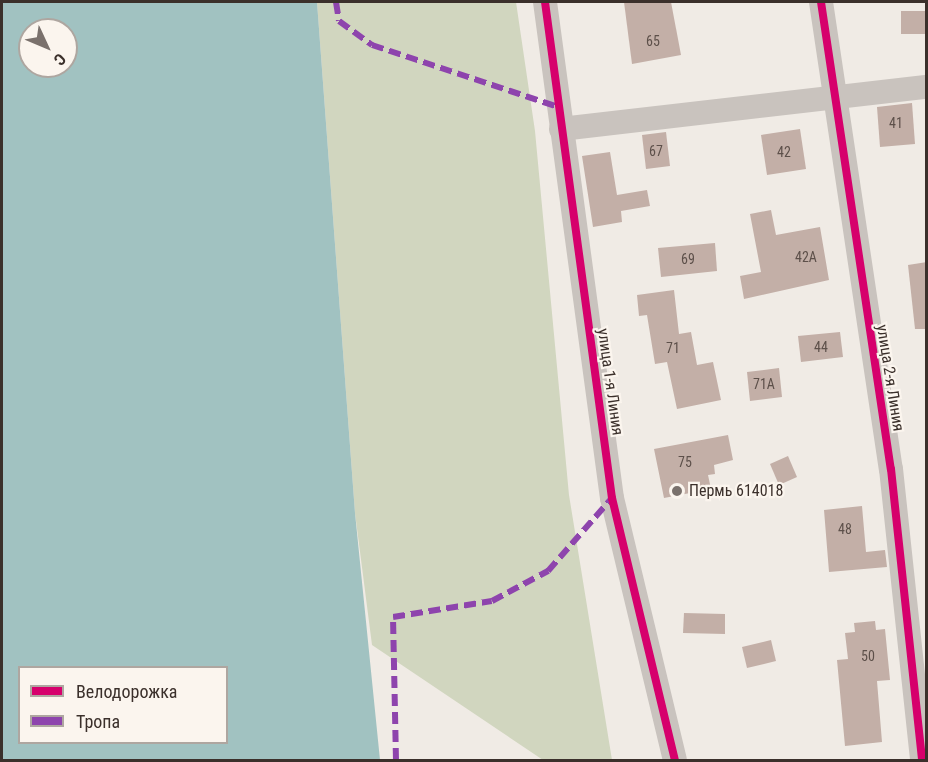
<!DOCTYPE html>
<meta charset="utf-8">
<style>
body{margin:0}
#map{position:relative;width:928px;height:762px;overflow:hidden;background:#f0ebe5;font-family:"Roboto Condensed",sans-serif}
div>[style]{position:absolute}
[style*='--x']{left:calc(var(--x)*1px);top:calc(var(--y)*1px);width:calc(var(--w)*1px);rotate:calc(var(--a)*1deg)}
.green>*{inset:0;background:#d1d6bf}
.water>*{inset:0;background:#a1c2c1}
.building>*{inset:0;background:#c3afa7}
.minor>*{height:24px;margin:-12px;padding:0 12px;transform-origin:12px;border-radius:12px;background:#c9c3be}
.quiet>*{height:6px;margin-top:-3px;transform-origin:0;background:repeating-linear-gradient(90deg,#8e44ad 0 12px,transparent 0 18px)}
.cycleway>*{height:8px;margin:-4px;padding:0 4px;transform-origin:4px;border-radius:4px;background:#d6006c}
.dots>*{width:16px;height:16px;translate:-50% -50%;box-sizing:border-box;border:3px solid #fbf5ee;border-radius:50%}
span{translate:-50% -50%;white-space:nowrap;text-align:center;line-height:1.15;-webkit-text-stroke:4.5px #fbf5ee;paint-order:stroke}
.number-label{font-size:14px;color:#5d504a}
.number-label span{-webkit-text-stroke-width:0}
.street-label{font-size:16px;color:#3b302b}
.poi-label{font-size:16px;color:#3b302b}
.left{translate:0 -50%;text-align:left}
.frame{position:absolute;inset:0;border:3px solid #3b302b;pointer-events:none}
.legend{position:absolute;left:18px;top:666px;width:210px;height:78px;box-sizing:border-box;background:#fbf5ee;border:2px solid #aea6a0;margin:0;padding:8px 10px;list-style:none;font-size:18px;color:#3b302b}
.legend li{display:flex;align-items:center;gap:12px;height:30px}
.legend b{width:30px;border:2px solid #aea6a0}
.north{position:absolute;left:18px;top:18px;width:60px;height:60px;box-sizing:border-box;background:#fbf5ee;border:2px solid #aea6a0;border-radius:50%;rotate:134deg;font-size:16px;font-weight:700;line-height:24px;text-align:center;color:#3b302b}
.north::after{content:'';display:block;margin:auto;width:21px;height:27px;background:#7a716c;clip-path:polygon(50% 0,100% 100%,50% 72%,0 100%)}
</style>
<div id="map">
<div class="green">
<i style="clip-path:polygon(317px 2px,516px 2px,535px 131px,569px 495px,612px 760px,543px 760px,372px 645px,355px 513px)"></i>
</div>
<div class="water">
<i style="clip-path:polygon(evenodd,2px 2px,317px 2px,355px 513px,380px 760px,2px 760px,2px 2px,30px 30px,66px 30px,66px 66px,30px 66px,30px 30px,2px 2px,20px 668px,226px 668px,226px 742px,20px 742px,20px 668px)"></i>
</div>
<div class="building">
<i style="clip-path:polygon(624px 2px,671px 2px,681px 55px,632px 64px)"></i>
<i style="clip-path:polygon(901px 11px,925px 11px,925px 34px,901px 34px)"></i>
<i style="clip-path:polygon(912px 103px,915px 144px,880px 147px,877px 107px)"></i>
<i style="clip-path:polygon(800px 129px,806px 169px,767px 175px,761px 135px)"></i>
<i style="clip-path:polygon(666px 132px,670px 166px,646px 169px,642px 135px)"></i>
<i style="clip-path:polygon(610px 152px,617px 195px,647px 190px,650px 206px,621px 211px,622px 222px,593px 227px,582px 156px)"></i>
<i style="clip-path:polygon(771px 210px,776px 235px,820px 227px,829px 280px,744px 299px,740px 276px,761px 272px,750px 214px)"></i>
<i style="clip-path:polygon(715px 243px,717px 271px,661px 277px,658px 248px)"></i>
<i style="clip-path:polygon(927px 262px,927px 329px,915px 329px,908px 265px)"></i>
<i style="clip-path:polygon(674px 290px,679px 334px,691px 332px,697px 365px,713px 362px,721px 400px,677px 409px,667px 362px,655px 364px,647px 315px,639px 316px,637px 295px)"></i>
<i style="clip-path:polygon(840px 332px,843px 357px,801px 362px,798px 336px)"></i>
<i style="clip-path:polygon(779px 368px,782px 397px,750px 401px,747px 372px)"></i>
<i style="clip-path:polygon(728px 435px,733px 460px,714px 465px,715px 474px,708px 475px,711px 489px,664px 498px,654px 449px)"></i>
<i style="clip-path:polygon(788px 456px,797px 477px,779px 485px,770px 464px)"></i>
<i style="clip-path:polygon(862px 506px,866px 552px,885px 550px,887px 567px,829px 572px,824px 510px)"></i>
<i style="clip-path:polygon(684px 613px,725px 614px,725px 634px,683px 633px)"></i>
<i style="clip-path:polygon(875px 621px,876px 630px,885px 629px,890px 680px,877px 681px,882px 742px,845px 746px,837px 660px,848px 659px,845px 633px,855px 632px,854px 623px)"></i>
<i style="clip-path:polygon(771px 640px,776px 661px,747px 668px,742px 647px)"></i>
</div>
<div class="minor">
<i style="--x:545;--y:2;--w:501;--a:82.31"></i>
<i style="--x:612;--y:498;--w:269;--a:76.5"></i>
<i style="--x:821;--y:2;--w:472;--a:81.5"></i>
<i style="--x:891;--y:469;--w:293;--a:83.9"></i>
<i style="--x:561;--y:129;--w:367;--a:-6.6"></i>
</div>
<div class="quiet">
<i style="--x:336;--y:2;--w:19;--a:81"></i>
<i style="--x:339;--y:21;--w:41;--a:36"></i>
<i style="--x:372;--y:45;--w:196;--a:18.4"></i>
<i style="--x:396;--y:760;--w:143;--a:-91.2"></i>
<i style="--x:393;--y:617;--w:100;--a:-9.2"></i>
<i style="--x:492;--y:601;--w:64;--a:-28.2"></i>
<i style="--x:548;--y:571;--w:97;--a:-48.8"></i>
</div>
<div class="cycleway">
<i style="--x:545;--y:2;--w:501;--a:82.31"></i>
<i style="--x:612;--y:498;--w:269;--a:76.5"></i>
<i style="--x:821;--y:2;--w:472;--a:81.5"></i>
<i style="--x:891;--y:469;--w:293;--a:83.9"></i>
</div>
<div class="dots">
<i style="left:677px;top:491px;background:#7a716c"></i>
</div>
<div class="number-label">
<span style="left:653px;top:41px">65</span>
<span style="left:896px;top:123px">41</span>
<span style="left:656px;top:151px">67</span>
<span style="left:784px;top:152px">42</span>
<span style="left:806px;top:257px">42А</span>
<span style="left:688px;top:259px">69</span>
<span style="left:821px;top:347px">44</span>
<span style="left:673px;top:348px">71</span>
<span style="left:764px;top:384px">71А</span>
<span style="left:685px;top:462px">75</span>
<span style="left:845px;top:529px">48</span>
<span style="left:868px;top:656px">50</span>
</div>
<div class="street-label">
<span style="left:890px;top:378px;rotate:81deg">улица 2-я Линия</span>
<span style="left:610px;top:382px;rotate:82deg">улица 1-я Линия</span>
</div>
<div class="poi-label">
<span class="left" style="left:689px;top:491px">Пермь 614018</span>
</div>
<div class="frame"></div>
<ul class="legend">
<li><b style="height:8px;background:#d6006c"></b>Велодорожка</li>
<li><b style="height:8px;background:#8e44ad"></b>Тропа</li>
</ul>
<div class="north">С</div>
</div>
